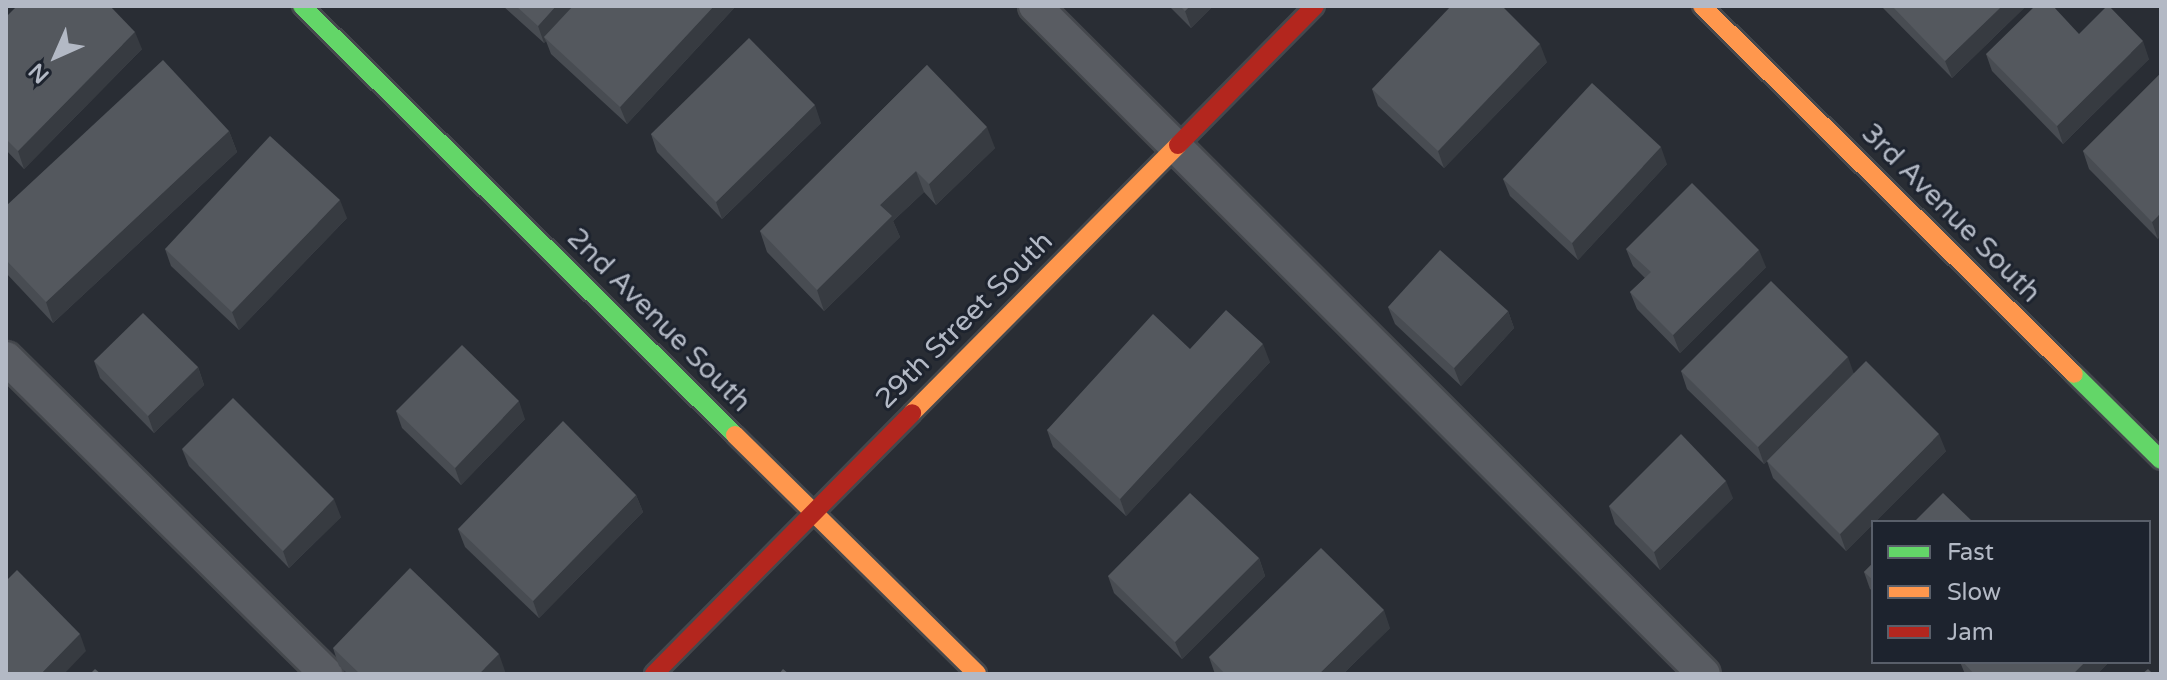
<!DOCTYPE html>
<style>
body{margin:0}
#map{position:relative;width:2167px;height:680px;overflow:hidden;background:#292d34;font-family:"Varela Round",sans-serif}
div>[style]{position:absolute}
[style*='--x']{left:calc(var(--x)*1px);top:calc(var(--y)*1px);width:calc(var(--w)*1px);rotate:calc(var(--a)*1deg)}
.roads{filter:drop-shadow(2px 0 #45484d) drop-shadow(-2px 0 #45484d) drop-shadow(0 2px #45484d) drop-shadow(0 -2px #45484d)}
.lane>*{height:32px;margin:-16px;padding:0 16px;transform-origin:16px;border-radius:16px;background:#595c62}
.fast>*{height:18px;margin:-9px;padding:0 9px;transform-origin:9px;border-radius:9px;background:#63d668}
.slow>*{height:18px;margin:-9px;padding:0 9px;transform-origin:9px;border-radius:9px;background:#ff974d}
.jam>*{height:18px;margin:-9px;padding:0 9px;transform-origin:9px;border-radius:9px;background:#b3261e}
.wall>*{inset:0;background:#484c52}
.shaded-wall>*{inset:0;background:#373b41}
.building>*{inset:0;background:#54585e}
span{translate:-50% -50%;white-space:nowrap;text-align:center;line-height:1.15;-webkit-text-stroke:6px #1d232e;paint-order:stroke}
.street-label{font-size:28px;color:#b3b9c5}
.frame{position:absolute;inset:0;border:8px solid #b3b9c5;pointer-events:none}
.legend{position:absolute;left:1871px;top:520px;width:280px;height:144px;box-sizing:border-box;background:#1d232e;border:2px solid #595f6a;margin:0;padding:10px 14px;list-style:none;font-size:24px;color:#b3b9c5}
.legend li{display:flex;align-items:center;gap:16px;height:40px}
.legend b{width:40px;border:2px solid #595f6a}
.north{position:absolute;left:16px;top:16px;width:80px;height:80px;-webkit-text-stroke:6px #1d232e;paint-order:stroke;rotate:225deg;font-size:22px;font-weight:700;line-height:32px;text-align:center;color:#b3b9c5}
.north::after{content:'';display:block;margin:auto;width:28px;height:36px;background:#b3b9c5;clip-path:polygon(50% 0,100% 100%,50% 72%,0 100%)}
</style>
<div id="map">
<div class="roads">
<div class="lane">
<i style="--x:1035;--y:6;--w:945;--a:44.96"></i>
<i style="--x:6;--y:358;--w:450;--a:44.6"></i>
</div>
<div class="fast">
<i style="--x:302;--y:6;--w:610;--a:44.73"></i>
<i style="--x:2074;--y:374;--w:122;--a:44.7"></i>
</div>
<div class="slow">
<i style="--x:1702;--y:6;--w:523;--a:44.69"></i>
<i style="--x:912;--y:413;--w:378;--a:-45.2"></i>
<i style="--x:735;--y:435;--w:340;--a:44.6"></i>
</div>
<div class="jam">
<i style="--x:1178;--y:145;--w:195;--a:-45.4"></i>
<i style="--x:654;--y:674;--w:367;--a:-45.3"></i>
</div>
</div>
<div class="wall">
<i style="clip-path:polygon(503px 6px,736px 6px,627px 124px,551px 54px,546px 41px,544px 43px)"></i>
<i style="clip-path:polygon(1169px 6px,1213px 6px,1191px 28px)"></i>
<i style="clip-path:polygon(1881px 6px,2026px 6px,1952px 78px)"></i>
<i style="clip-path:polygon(6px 17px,142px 49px,24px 169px,6px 150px)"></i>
<i style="clip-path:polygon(2079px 34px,2149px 59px,2063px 144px,1992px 71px,1986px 54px)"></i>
<i style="clip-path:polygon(1547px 62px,1444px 168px,1378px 106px,1372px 89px)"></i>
<i style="clip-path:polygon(927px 65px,995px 148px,936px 205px,924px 192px,893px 221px,900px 237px,824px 311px,767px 252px,760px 231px)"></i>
<i style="clip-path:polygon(2161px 73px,2158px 239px,2089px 169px,2083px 151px)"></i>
<i style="clip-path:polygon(821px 123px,722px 219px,657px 152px,651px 134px)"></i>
<i style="clip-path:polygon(229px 131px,237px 152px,53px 323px,6px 273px,6px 206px)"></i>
<i style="clip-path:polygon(1667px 164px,1578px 260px,1510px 196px,1503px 179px)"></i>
<i style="clip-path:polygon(347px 218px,239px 330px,171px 266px,165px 249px)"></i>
<i style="clip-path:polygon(1626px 249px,1766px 267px,1680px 353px,1637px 309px,1630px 292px,1645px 278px,1633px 266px)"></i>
<i style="clip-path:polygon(1388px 307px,1508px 311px,1514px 328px,1461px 386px,1395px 324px)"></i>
<i style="clip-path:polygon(1190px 349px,1270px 362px,1126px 516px,1053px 447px,1047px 430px)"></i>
<i style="clip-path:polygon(94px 361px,198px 367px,204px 385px,154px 433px,100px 378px)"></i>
<i style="clip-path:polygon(1681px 371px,1854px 373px,1946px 451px,1846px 551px,1773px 478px,1767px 461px,1764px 464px,1687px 389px)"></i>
<i style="clip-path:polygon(396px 411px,525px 419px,461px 485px,402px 428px)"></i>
<i style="clip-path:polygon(182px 449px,341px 517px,289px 568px,189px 466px)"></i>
<i style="clip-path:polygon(636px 495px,643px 512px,539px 618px,465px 547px,458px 529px)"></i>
<i style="clip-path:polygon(1733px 498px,1660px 570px,1615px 524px,1609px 506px)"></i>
<i style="clip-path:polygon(1259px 558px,1265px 576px,1182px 659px,1114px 593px,1108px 576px)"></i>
<i style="clip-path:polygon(1873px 563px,1873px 591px,1870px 589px,1864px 572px)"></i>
<i style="clip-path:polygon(1390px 628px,1343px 674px,1215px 674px,1209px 657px)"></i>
<i style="clip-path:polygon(333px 648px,505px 671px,502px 674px,348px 674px,339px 666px)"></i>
<i style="clip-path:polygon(1960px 662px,2109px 662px,2097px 674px,1965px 674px)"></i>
</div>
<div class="shaded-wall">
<i style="clip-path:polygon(556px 6px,579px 6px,544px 37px,546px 41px,544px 43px,538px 26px)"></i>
<i style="clip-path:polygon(714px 6px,736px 6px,627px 124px,620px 107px)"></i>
<i style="clip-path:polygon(1190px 6px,1213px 6px,1191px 28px,1185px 11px)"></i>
<i style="clip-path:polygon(2002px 6px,2026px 6px,1952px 78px,1945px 61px)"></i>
<i style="clip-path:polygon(135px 32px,142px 49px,24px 169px,18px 151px)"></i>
<i style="clip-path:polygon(2143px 41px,2149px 59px,2063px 144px,2057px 126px)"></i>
<i style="clip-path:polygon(1540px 44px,1547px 62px,1444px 168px,1438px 151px)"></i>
<i style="clip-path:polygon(815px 105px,821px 123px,722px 219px,716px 202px)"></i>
<i style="clip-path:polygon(987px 127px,995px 148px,936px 205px,929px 184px)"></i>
<i style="clip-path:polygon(229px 131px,237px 152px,53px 323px,46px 302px)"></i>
<i style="clip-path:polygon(1661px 147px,1667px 164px,1578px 260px,1572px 243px)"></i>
<i style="clip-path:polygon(916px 171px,924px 192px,893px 221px,900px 237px,824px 311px,817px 290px,880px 205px)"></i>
<i style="clip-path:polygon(340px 200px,347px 218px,239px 330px,232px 312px)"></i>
<i style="clip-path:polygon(2161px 213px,2161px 236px,2158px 239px,2152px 222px)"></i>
<i style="clip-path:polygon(1759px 250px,1766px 267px,1680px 353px,1673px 335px)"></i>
<i style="clip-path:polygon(1508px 311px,1514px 328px,1461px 386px,1454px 368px)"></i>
<i style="clip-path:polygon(1263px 344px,1270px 362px,1126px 516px,1120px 499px)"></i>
<i style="clip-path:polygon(1848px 357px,1854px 374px,1764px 464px,1758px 447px)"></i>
<i style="clip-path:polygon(198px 367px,204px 385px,154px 433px,148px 416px)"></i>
<i style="clip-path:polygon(519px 401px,525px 419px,461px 485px,455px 468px)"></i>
<i style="clip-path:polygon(1939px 434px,1946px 451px,1875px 522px,1873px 522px,1873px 524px,1846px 551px,1840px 534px)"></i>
<i style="clip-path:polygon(1726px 481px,1733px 498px,1660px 570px,1654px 552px)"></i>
<i style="clip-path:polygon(636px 495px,643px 512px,539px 618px,533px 601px)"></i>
<i style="clip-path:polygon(334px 499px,341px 517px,289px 568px,283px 551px)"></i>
<i style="clip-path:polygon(1259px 558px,1265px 576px,1182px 659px,1175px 642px)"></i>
<i style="clip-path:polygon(1384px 610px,1390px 628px,1343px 674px,1319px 674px)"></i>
<i style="clip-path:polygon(80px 634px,86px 651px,64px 674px,41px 674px)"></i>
<i style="clip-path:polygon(499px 654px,505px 671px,502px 674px,479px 674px)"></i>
<i style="clip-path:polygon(2085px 662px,2109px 662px,2097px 674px,2073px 674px)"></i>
</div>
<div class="building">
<i style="clip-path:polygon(17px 6px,110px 6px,135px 32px,18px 151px,6px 139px,6px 17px)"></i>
<i style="clip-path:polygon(516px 6px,556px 6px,538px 26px)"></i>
<i style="clip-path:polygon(573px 6px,714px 6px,620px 107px,544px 37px)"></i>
<i style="clip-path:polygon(1180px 6px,1190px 6px,1185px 11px)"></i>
<i style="clip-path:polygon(1451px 6px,1502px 6px,1540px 44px,1438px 151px,1372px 89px)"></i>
<i style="clip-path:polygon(1892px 6px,2002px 6px,1945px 61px)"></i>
<i style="clip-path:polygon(2035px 6px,2053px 6px,2079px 34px,2107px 6px,2109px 6px,2143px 41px,2057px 126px,1986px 54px)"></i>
<i style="clip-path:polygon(749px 38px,815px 105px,716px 202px,651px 134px)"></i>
<i style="clip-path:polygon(163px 60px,229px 131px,46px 302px,6px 260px,6px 206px)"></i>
<i style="clip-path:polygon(927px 65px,987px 127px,929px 184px,916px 171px,880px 205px,892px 216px,817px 290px,760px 231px)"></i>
<i style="clip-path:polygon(2161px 73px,2161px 213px,2152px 222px,2083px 151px)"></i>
<i style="clip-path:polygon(1592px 83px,1661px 147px,1572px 243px,1503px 179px)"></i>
<i style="clip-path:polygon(270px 136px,340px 200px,232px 312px,165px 249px)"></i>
<i style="clip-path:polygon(1692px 183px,1759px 250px,1673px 335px,1630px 292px,1651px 272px,1626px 249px)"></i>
<i style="clip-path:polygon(1440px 250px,1508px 311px,1454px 368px,1388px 307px)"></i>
<i style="clip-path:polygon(1771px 281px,1848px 357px,1758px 447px,1681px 371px)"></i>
<i style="clip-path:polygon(1226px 310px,1263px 344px,1120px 499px,1047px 430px,1153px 314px,1190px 349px)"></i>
<i style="clip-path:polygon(143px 313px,198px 367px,148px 416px,94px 361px)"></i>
<i style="clip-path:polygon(462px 345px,519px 401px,455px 468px,396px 411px)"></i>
<i style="clip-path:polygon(1866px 361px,1939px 434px,1840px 534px,1767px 461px)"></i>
<i style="clip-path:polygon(233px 398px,334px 499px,283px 551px,182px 449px)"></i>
<i style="clip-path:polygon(563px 421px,636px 495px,533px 601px,458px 529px)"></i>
<i style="clip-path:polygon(1681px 434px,1726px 481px,1654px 552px,1609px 506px)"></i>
<i style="clip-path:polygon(1190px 493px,1259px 558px,1175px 642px,1108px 576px)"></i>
<i style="clip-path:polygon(1943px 493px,1973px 522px,1914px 522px)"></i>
<i style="clip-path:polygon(1321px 548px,1384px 610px,1319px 674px,1225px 674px,1209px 657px)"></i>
<i style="clip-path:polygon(1873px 563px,1873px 580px,1864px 572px)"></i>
<i style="clip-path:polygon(410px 568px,499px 654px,479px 674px,360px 674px,333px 648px)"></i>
<i style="clip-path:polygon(17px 570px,80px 634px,41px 674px,6px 674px,6px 581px)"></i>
<i style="clip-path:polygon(1963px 662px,2085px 662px,2073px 674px,1974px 674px)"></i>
<i style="clip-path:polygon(95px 669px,101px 674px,90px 674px)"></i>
<i style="clip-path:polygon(783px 669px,789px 674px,779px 674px)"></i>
<i style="clip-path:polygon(2148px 669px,2153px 674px,2142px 674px)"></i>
</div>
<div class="street-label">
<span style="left:1951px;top:213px;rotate:45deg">3rd Avenue South</span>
<span style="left:659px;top:320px;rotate:45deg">2nd Avenue South</span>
<span style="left:964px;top:320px;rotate:-45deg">29th Street South</span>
</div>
<div class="frame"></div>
<ul class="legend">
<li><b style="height:10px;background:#63d668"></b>Fast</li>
<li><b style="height:10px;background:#ff974d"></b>Slow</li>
<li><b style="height:10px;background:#b3261e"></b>Jam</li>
</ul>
<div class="north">N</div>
</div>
